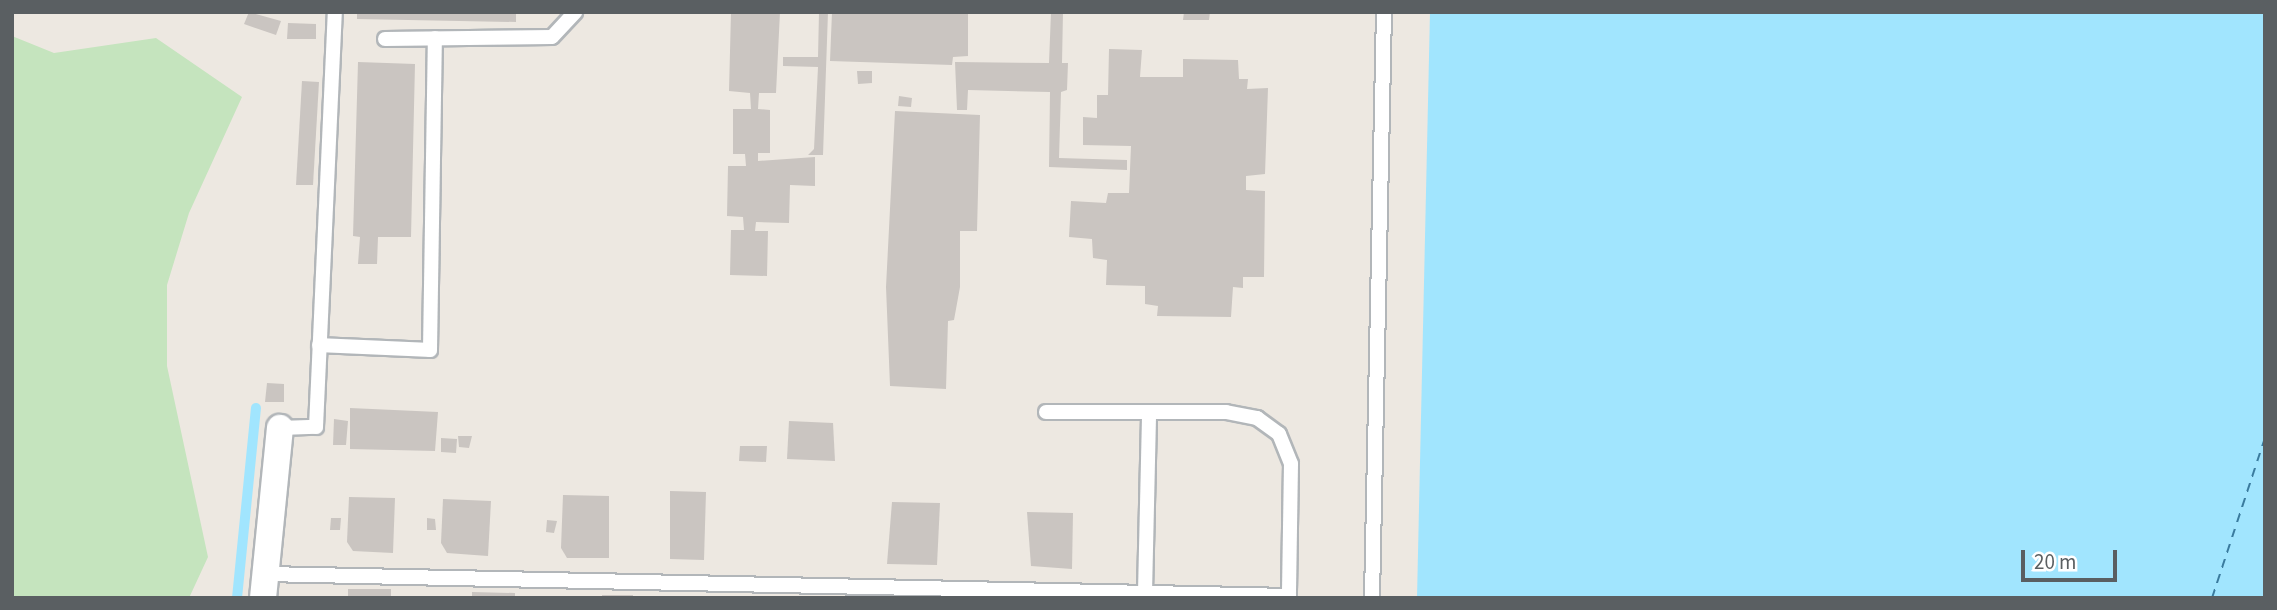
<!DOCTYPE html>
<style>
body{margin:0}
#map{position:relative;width:2277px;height:610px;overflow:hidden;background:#ede8e1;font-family:"Source Sans 3",sans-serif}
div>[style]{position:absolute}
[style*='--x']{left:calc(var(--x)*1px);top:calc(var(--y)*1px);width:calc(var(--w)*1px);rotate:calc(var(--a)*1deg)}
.green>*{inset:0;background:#c5e4be}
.water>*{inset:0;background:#a1e5fe}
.stream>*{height:10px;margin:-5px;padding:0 5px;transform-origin:5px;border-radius:5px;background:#a1e5fe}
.ferry>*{height:2px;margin-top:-1px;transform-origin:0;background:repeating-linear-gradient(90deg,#3a7b9e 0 9px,transparent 0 16px)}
.building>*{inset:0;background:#cac5c1}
.roads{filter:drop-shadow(2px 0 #b2b6b9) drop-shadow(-2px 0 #b2b6b9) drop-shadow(0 2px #b2b6b9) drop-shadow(0 -2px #b2b6b9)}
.service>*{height:14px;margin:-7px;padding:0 7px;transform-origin:7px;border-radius:7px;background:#fff}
.minor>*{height:26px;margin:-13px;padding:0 13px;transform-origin:13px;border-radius:13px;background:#fff}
span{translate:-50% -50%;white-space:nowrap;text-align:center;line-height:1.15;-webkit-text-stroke:5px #fff;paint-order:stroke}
.frame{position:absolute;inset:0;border:14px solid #5a5f62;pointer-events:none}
.scale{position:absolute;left:2021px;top:550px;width:96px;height:32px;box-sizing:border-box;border:4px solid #5a5f62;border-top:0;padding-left:9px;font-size:21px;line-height:24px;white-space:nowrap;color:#5a5f62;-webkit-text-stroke:5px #fff;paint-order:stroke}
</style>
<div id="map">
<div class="green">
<i style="clip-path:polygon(12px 36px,54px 53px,156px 38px,242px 97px,189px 213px,167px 285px,167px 366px,208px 557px,189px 598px,12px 598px)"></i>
</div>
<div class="water">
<i style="clip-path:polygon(1430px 12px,2265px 12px,2265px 598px,1417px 598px)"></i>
</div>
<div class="stream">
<i style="--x:237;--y:598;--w:191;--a:-84.3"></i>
</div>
<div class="ferry">
<i style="--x:2212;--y:598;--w:169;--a:-71.7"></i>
</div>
<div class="building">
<i style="clip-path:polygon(249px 12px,281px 21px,276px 35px,244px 24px)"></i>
<i style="clip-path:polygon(357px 12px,516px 12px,516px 22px,357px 19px)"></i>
<i style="clip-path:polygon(731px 12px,780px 12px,776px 93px,759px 93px,758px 109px,770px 110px,770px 153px,758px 153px,758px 161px,815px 157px,815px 186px,790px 185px,789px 223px,756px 222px,755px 231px,768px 231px,767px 276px,730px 275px,731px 230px,744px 230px,743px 217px,727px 216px,728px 166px,746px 166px,745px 154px,733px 154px,733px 109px,751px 109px,750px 93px,729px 91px)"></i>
<i style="clip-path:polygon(819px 12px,828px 12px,823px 155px,808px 155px,814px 149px,818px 67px,783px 66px,783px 57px,818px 57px)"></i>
<i style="clip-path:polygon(832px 12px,968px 12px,968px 56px,953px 57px,952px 65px,830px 61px)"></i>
<i style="clip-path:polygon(1051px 12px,1063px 12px,1062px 63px,1068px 63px,1067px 90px,1061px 92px,1059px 158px,1127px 160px,1127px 170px,1049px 167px,1050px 92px,968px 90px,967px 110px,957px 110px,955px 62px,1049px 63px)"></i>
<i style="clip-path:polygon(1184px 12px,1210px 12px,1209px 20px,1183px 20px)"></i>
<i style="clip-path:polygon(288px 23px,316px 24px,316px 39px,287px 39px)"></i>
<i style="clip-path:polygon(1109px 49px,1142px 50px,1140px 77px,1183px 77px,1183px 59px,1238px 60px,1239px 79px,1248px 79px,1247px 89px,1268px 88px,1265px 174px,1246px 176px,1246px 190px,1265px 191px,1264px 277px,1243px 277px,1243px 288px,1233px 287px,1231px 317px,1157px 316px,1158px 306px,1145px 304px,1145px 286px,1106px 285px,1107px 260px,1093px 258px,1092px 239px,1069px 237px,1071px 201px,1106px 203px,1108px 193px,1129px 193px,1131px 146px,1083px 145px,1083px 117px,1097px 118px,1097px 95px,1108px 95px)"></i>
<i style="clip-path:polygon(358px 62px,415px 64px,411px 237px,378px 237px,377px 264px,358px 264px,360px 237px,353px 236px)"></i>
<i style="clip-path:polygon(857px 71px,872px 71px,872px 83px,858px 84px)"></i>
<i style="clip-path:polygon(302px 81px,319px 82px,313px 185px,296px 185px)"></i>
<i style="clip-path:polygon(899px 96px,912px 98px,911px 107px,898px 106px)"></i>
<i style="clip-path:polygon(895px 111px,980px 115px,977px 231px,960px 231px,960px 287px,954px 320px,948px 321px,946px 389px,890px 386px,886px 287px)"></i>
<i style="clip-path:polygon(267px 383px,284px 384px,284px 402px,265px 402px)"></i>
<i style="clip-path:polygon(350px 408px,438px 412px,435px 451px,350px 449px)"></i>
<i style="clip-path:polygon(334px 419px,348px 421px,346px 445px,333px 445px)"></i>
<i style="clip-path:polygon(789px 421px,833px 423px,835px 461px,787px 459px)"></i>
<i style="clip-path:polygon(458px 436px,472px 436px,469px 448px,459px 447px)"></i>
<i style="clip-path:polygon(441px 438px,457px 439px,456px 453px,441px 452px)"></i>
<i style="clip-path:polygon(740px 446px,767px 446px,766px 462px,739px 461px)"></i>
<i style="clip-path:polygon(670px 491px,706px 492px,704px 560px,670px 559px)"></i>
<i style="clip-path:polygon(563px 495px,609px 496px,609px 558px,567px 558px,561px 548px)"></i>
<i style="clip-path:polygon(349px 497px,395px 498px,393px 553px,353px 551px,347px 542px)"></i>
<i style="clip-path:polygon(443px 499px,491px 501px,488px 556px,447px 553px,441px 543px)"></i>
<i style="clip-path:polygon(892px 502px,940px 503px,937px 565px,887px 564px)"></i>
<i style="clip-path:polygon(1027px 512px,1073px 513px,1072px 569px,1031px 566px)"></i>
<i style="clip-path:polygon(331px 518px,341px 518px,340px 530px,330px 530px)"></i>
<i style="clip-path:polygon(427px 518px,435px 519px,436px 530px,427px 530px)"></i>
<i style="clip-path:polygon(547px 520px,557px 521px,554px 533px,546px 532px)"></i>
<i style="clip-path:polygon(348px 589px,391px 589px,391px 598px,348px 598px)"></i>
<i style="clip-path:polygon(472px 592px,515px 593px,515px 598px,472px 598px)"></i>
<i style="clip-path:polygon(602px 595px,633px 595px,633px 598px,602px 598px)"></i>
</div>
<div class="roads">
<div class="service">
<i style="--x:385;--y:39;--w:167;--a:-0.7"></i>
<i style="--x:552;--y:37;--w:34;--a:-47"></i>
<i style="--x:319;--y:345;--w:111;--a:2.6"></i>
<i style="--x:430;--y:350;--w:312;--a:-89.1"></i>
<i style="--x:1046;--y:412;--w:180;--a:0"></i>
<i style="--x:1226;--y:412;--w:32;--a:11"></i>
<i style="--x:1257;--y:418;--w:27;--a:36"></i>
<i style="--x:1279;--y:434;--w:32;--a:68"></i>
<i style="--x:1291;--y:464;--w:134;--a:90.9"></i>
<i style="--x:280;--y:428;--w:36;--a:-2"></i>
<i style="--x:316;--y:427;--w:415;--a:-87.4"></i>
<i style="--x:265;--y:574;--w:1024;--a:1.23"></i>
<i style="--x:1145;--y:593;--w:181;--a:-88.7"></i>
<i style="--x:1372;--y:598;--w:586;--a:-88.83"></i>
</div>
<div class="minor">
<i style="--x:263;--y:598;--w:171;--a:-84.3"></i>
</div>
</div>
<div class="frame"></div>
<div class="scale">20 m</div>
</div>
